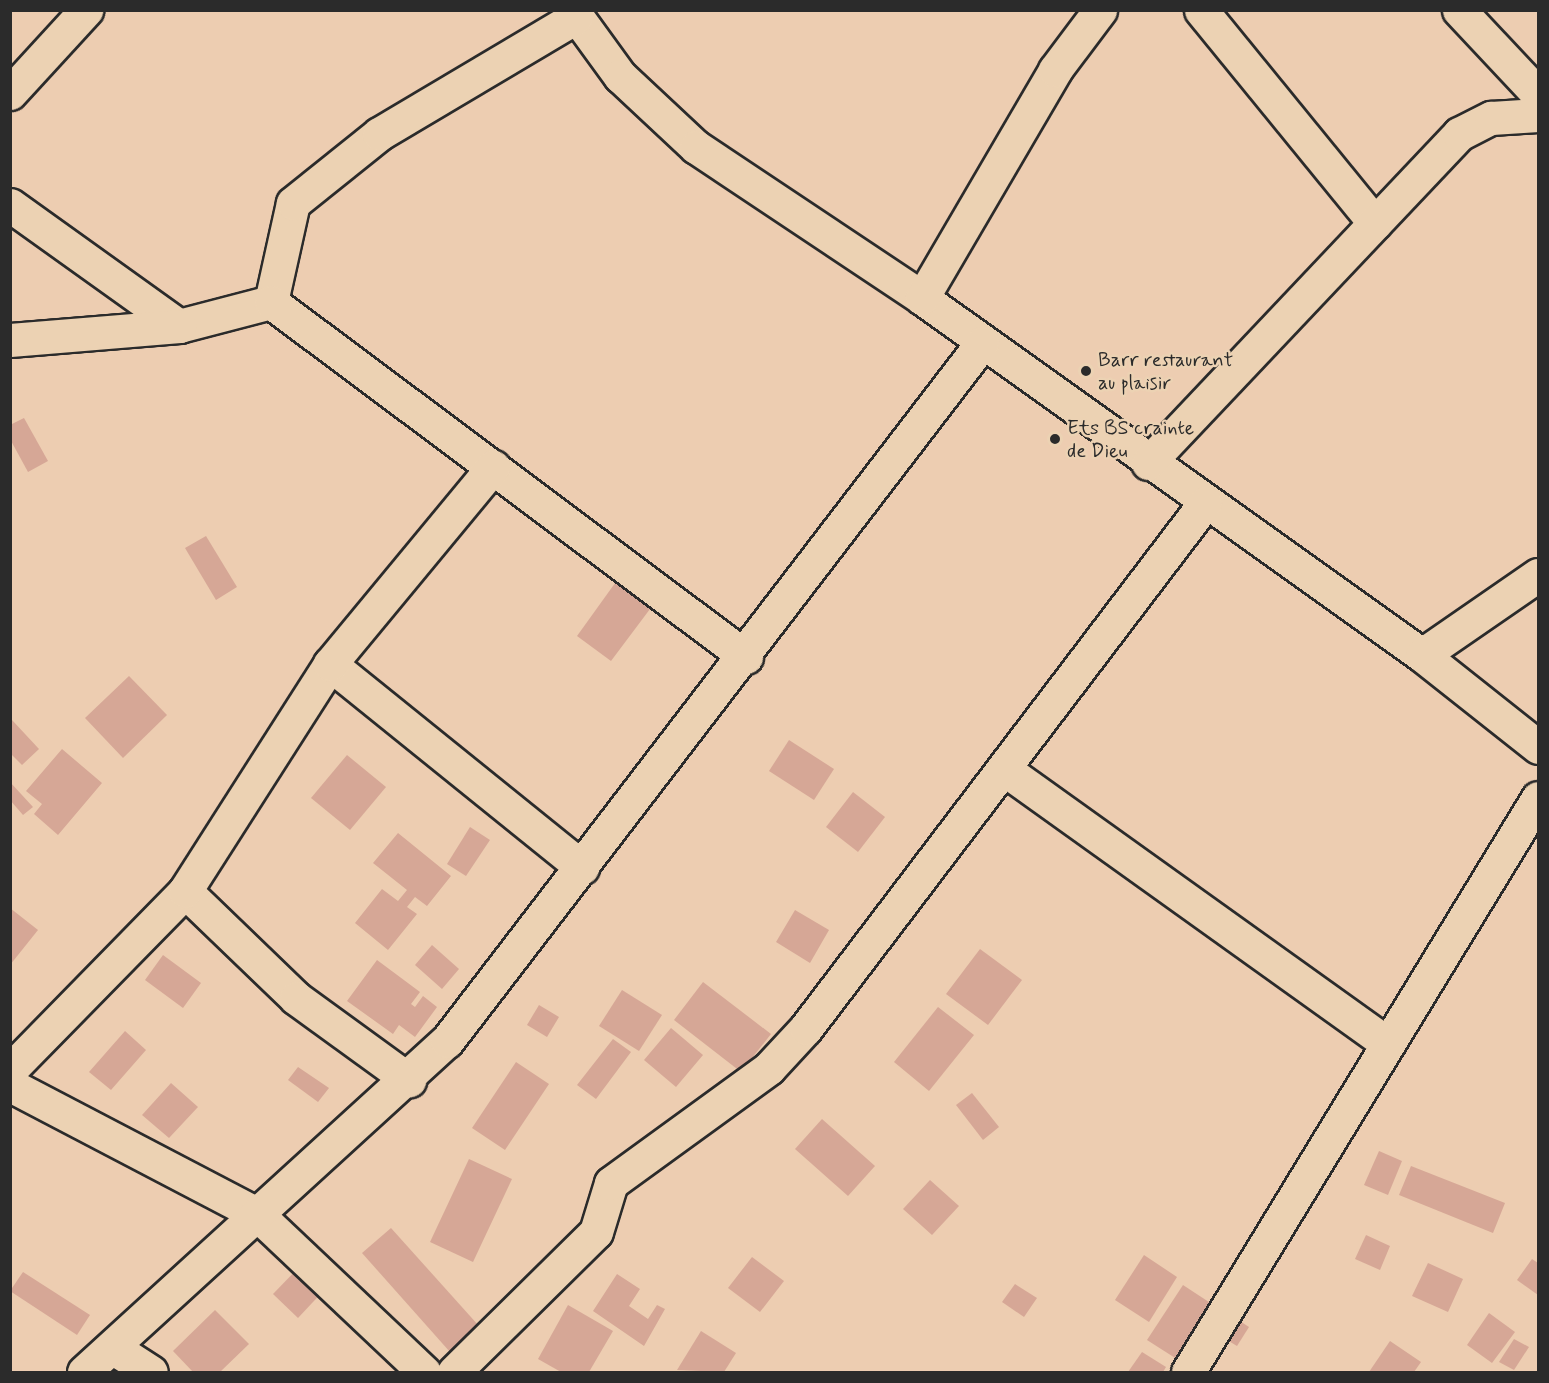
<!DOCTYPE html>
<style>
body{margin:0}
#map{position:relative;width:1549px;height:1383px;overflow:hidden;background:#edcdb1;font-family:Mynerve,sans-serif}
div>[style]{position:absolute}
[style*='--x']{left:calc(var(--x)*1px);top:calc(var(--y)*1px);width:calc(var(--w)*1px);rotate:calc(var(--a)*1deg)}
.building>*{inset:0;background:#d6a796}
.roads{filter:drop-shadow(2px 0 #2b2b2b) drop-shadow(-2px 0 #2b2b2b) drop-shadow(0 2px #2b2b2b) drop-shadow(0 -2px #2b2b2b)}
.minor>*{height:33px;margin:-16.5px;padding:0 16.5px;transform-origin:16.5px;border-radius:16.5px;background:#ecd2b3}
.dots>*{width:16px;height:16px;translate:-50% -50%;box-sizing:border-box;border:3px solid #ecd2b3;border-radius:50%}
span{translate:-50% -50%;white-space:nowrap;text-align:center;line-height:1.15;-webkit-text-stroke:5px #ecd2b3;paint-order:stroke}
.poi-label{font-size:20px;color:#2b2b2b}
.left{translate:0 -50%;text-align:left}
.frame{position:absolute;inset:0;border:12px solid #2b2b2b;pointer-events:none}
</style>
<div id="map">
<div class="building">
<i style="clip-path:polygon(24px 418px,48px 461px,28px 472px,10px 439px,10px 425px)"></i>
<i style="clip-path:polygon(206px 536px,237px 587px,216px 600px,185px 548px)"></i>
<i style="clip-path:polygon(618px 579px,653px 605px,611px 661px,577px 636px)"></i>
<i style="clip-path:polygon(129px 676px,167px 715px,123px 758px,85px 718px)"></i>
<i style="clip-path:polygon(12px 720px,39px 749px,22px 765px,10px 753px)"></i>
<i style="clip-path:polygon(789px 740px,834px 769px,814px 800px,769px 771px)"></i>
<i style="clip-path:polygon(62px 749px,102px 783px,58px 835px,34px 814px,42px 804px,26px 791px)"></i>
<i style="clip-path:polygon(347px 755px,386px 787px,350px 830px,311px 798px)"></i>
<i style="clip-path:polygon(10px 782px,33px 807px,23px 815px,10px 800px)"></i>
<i style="clip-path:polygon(853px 792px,885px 817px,858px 852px,826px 827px)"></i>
<i style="clip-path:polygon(470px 827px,490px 840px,466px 876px,447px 864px)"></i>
<i style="clip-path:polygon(398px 833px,451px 876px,427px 906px,415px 897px,407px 907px,417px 914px,388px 950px,355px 923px,382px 889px,398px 901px,407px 890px,373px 863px)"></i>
<i style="clip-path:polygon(10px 908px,38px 930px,10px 965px)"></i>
<i style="clip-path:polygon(795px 910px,829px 930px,810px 963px,776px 942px)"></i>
<i style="clip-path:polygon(432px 945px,459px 969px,442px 989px,415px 965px)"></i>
<i style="clip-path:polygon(980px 949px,1022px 980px,988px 1025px,946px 994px)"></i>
<i style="clip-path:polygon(163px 955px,201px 983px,183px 1008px,145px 980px)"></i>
<i style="clip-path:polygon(377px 960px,420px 992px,411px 1004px,415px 1007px,423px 996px,437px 1007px,415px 1037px,399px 1025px,393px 1034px,347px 1001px)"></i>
<i style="clip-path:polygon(703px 982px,771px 1034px,741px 1072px,674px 1020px)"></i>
<i style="clip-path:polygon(622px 990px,662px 1015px,639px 1051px,599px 1026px)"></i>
<i style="clip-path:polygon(539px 1005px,559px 1017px,547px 1037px,527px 1025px)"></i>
<i style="clip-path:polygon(938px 1007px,974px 1035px,929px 1091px,894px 1062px)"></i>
<i style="clip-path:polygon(671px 1028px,703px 1055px,676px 1087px,644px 1060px)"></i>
<i style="clip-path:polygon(125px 1031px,146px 1050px,111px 1090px,89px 1072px)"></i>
<i style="clip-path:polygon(613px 1039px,631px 1052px,596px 1099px,577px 1085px)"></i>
<i style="clip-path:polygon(516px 1062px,549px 1084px,505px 1150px,472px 1128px)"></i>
<i style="clip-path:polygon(298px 1067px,329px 1088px,318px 1102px,288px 1080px)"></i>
<i style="clip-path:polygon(171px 1083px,198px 1107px,169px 1138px,142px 1115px)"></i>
<i style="clip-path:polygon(972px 1093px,999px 1127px,983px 1140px,956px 1105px)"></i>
<i style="clip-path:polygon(822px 1119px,875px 1166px,848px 1196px,795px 1149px)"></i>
<i style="clip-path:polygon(1379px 1151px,1402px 1161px,1388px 1195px,1364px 1185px)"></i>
<i style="clip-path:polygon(469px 1159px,512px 1179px,473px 1262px,430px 1242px)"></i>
<i style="clip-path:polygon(1411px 1166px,1505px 1203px,1493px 1233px,1399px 1195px)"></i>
<i style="clip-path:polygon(930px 1180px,959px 1206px,932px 1235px,903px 1209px)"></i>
<i style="clip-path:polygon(391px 1228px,479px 1326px,450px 1352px,362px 1253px)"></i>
<i style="clip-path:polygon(1366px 1235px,1390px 1246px,1380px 1270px,1355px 1259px)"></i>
<i style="clip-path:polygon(1144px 1255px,1177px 1277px,1149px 1322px,1115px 1300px)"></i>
<i style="clip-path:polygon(752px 1257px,784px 1281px,760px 1312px,728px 1288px)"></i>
<i style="clip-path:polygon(1532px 1259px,1538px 1263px,1538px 1295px,1517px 1280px)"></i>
<i style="clip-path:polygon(303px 1263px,328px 1286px,298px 1318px,273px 1294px)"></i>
<i style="clip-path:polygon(1428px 1263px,1463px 1279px,1448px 1312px,1412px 1296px)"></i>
<i style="clip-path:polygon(23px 1272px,90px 1315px,77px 1335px,10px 1291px)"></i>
<i style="clip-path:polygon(617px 1274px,640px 1289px,629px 1306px,648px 1319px,657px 1305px,665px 1309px,644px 1346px,593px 1311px)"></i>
<i style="clip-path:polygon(1015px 1284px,1037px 1298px,1024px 1317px,1002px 1302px)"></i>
<i style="clip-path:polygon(1183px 1285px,1218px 1308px,1183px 1363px,1147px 1340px)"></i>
<i style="clip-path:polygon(568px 1305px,613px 1331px,589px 1372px,561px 1372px,538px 1359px)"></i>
<i style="clip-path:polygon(215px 1310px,249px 1344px,220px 1372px,193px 1372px,173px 1351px)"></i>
<i style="clip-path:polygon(1489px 1313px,1515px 1332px,1492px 1363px,1467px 1345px)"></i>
<i style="clip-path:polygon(1229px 1314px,1249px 1327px,1237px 1346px,1217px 1334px)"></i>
<i style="clip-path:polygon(701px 1331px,736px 1353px,724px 1372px,677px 1370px)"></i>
<i style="clip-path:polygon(1514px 1339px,1529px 1347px,1514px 1370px,1499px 1362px)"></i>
<i style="clip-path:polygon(1390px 1341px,1421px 1362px,1414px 1372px,1369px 1372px)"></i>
<i style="clip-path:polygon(1142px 1352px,1166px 1367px,1163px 1372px,1128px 1372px)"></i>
</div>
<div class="roads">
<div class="minor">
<i style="--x:572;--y:10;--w:82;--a:54"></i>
<i style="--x:620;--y:76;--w:104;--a:43.1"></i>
<i style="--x:696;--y:147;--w:272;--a:33.7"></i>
<i style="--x:922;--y:298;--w:614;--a:35.53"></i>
<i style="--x:1422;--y:655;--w:148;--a:38.4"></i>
<i style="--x:1201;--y:10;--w:275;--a:50.8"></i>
<i style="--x:1459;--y:10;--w:115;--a:46.8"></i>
<i style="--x:10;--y:93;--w:113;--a:-47.5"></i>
<i style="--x:10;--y:205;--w:208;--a:35.6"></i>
<i style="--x:179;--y:326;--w:95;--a:-14.6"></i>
<i style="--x:271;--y:302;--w:101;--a:-77.5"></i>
<i style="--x:293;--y:203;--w:110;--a:-38.7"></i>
<i style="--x:379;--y:134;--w:229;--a:-30.7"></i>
<i style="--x:922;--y:298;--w:264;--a:-59.7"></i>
<i style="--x:1055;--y:70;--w:75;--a:-53.1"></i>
<i style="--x:271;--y:302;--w:593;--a:36.77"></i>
<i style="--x:10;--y:340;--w:170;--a:-4.7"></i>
<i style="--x:1148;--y:463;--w:453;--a:-46.6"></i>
<i style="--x:1459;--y:134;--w:36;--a:-27"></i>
<i style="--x:1491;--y:118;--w:47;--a:-3.7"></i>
<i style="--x:1422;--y:655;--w:141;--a:-34.6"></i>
<i style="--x:330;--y:664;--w:324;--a:38.9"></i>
<i style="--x:1004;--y:769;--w:472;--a:35.6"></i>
<i style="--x:185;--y:891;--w:154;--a:43.9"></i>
<i style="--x:296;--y:998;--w:140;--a:36"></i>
<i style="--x:10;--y:1070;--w:250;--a:-45.6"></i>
<i style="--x:185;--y:891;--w:269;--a:-57.4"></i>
<i style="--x:330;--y:664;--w:256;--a:-50.4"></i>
<i style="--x:10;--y:1085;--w:279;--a:27.6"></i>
<i style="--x:257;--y:1214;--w:230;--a:43.4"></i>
<i style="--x:112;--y:1347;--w:46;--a:32.7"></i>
<i style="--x:84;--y:1372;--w:491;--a:-42.4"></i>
<i style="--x:447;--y:1041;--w:879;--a:-52.53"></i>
<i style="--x:454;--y:1372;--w:199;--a:-44.6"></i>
<i style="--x:596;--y:1232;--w:51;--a:-73"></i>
<i style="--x:611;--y:1183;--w:195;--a:-36"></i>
<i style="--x:769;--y:1068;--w:54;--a:-47.2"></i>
<i style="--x:806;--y:1028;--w:659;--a:-52.77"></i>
<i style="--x:1188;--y:1372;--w:672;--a:-58.63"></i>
</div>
</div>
<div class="dots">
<i style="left:1086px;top:371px;background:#2b2b2b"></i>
<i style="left:1055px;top:439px;background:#2b2b2b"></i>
</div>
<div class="poi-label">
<span class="left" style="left:1098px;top:372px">Barr restaurant<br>au plaisir</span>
<span class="left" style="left:1067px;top:440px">Ets BS crainte<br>de Dieu</span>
</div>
<div class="frame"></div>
</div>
